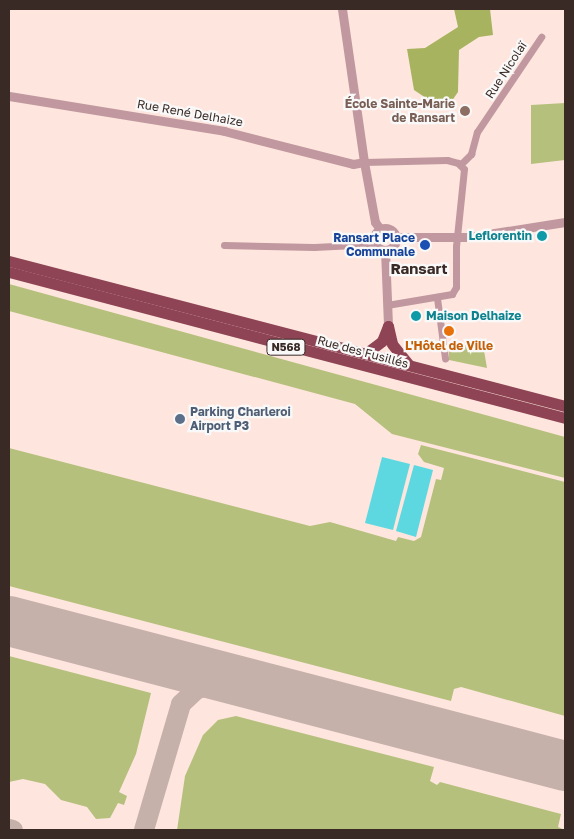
<!DOCTYPE html>
<meta charset="utf-8">
<style>
body{margin:0}
#map{position:relative;width:574px;height:839px;overflow:hidden;background:#fee6de;font-family:"Golos Text",sans-serif}
div>[style]{position:absolute}
[style*='--x']{left:calc(var(--x)*1px);top:calc(var(--y)*1px);width:calc(var(--w)*1px);rotate:calc(var(--a)*1deg)}
.green>*{inset:0;background:#b6c07d}
.forest>*{inset:0;background:#a8b35f}
.water>*{inset:0;background:#5dd8e0}
.taxiway>*{height:20px;margin:-10px;padding:0 10px;transform-origin:10px;border-radius:10px;background:#c6b0aa}
.runway>*{height:50px;margin:-25px;padding:0 25px;transform-origin:25px;border-radius:25px;background:#c6b0aa}
.minor>*{height:7px;margin:-3.5px;padding:0 3.5px;transform-origin:3.5px;border-radius:3.5px;background:#c1989f}
.tertiary>*{height:9px;margin:-4.5px;padding:0 4.5px;transform-origin:4.5px;border-radius:4.5px;background:#c1989f}
.tertiary>.ring{margin:-4.5px;padding:0;box-sizing:content-box;background:none;border:9px solid #c1989f;border-radius:50%}
.trunk>*{height:11px;margin:-5.5px;padding:0 5.5px;transform-origin:5.5px;border-radius:5.5px;background:#8e4454}
.dots>*{width:14px;height:14px;translate:-50% -50%;box-sizing:border-box;border:2px solid #f9f9f9;border-radius:50%}
span{translate:-50% -50%;white-space:nowrap;text-align:center;line-height:1.15;-webkit-text-stroke:4.5px #f9f9f9;paint-order:stroke}
.shield-label span{padding:1px 4px;background:#f9f9f9;border:1px solid;border-radius:4px;-webkit-text-stroke-width:0}
.shield-label{font-size:11px;color:#392a25;font-weight:700}
.street-label{font-size:12px;color:#392a25}
.education-label{font-size:12px;color:#785e54;font-weight:700}
.right{translate:-100% -50%;text-align:right}
.culture-label{font-size:12px;color:#0d838f;font-weight:700}
.left{translate:0 -50%;text-align:left}
.transit-label{font-size:12px;color:#164399;font-weight:700}
.food-label{font-size:12px;color:#c56008;font-weight:700}
.service-label{font-size:12px;color:#4e5e75;font-weight:700}
.quarter-label{font-size:15px;color:#392a25;font-weight:700}
.frame{position:absolute;inset:0;border:10px solid #392a25;pointer-events:none}
</style>
<div id="map">
<div class="green">
<i style="clip-path:polygon(565px 103px,565px 160px,531px 164px,531px 105px)"></i>
<i style="clip-path:polygon(9px 284px,565px 437px,565px 478px,392px 434px,355px 404px,9px 311px)"></i>
<i style="clip-path:polygon(482px 339px,487px 368px,449px 360px,449px 351px)"></i>
<i style="clip-path:polygon(421px 445px,565px 482px,565px 716px,461px 687px,454px 689px,451px 701px,9px 586px,9px 448px,310px 526px,330px 522px,396px 541px,398px 537px,414px 541px,421px 537px,436px 479px,441px 480px,444px 468px,424px 462px,418px 454px)"></i>
<i style="clip-path:polygon(9px 656px,151px 693px,136px 754px,119px 792px,127px 796px,124px 805px,118px 803px,110px 818px,96px 819px,87px 807px,61px 800px,45px 784px,23px 779px,9px 782px)"></i>
<i style="clip-path:polygon(236px 716px,434px 767px,430px 781px,437px 785px,440px 782px,561px 814px,558px 827px,565px 830px,177px 830px,185px 776px,203px 735px,218px 720px)"></i>
</div>
<div class="forest">
<i style="clip-path:polygon(454px 9px,490px 9px,493px 35px,479px 37px,459px 50px,458px 92px,449px 105px,426px 98px,414px 90px,407px 49px,425px 48px,458px 27px)"></i>
</div>
<div class="water">
<i style="clip-path:polygon(382px 457px,410px 464px,393px 530px,365px 523px)"></i>
<i style="clip-path:polygon(414px 465px,433px 470px,416px 537px,396px 531px)"></i>
</div>
<div class="taxiway">
<i style="--x:9;--y:624;--w:16;--a:7"></i>
<i style="--x:9;--y:829;--w:4;--a:14"></i>
<i style="--x:144;--y:830;--w:131;--a:-73.6"></i>
<i style="--x:181;--y:704;--w:22;--a:-43"></i>
<i style="--x:197;--y:689;--w:37;--a:-14"></i>
</div>
<div class="runway">
<i style="--x:9;--y:621;--w:575;--a:14.62"></i>
</div>
<div class="minor">
<i style="--x:364;--y:162;--w:83;--a:-1.4"></i>
<i style="--x:447;--y:160;--w:11;--a:15"></i>
<i style="--x:458;--y:163;--w:8;--a:45"></i>
<i style="--x:464;--y:169;--w:77;--a:95.9"></i>
<i style="--x:456;--y:246;--w:41;--a:90"></i>
<i style="--x:456;--y:287;--w:8;--a:120"></i>
<i style="--x:452;--y:294;--w:66;--a:170.4"></i>
<i style="--x:460;--y:165;--w:16;--a:-45"></i>
<i style="--x:471;--y:154;--w:23;--a:-75"></i>
<i style="--x:477;--y:132;--w:115;--a:-56"></i>
<i style="--x:224;--y:245;--w:90;--a:1.3"></i>
<i style="--x:314;--y:247;--w:61;--a:-2.8"></i>
<i style="--x:437;--y:298;--w:61;--a:82.4"></i>
</div>
<div class="tertiary">
<i style="--x:342;--y:9;--w:155;--a:81.8"></i>
<i style="--x:364;--y:162;--w:61;--a:79.6"></i>
<i style="--x:375;--y:222;--w:9;--a:54"></i>
<i style="--x:9;--y:96;--w:218;--a:9.2"></i>
<i style="--x:224;--y:131;--w:133;--a:14.3"></i>
<i style="--x:353;--y:164;--w:11;--a:-10"></i>
<i class="ring" style="left:374px;top:228px;width:13px;height:13px"></i>
<i style="--x:396;--y:237;--w:73;--a:0"></i>
<i style="--x:469;--y:237;--w:97;--a:-8.9"></i>
<i style="--x:385;--y:250;--w:76;--a:87.7"></i>
</div>
<div class="trunk">
<i style="--x:9;--y:261;--w:575;--a:14.62"></i>
<i style="--x:9;--y:272;--w:575;--a:14.71"></i>
<i style="--x:388;--y:326;--w:18;--a:77"></i>
<i style="--x:392;--y:344;--w:27;--a:51"></i>
<i style="--x:365;--y:354;--w:21;--a:-37"></i>
<i style="--x:382;--y:341;--w:16;--a:-68"></i>
</div>
<div class="dots">
<i style="left:465px;top:111px;background:#8d6e63"></i>
<i style="left:542px;top:236px;background:#0f9aa8"></i>
<i style="left:425px;top:245px;background:#1a4fb4"></i>
<i style="left:416px;top:316px;background:#0f9aa8"></i>
<i style="left:449px;top:331px;background:#e8710a"></i>
<i style="left:180px;top:419px;background:#5c6f8a"></i>
</div>
<div class="shield-label">
<span style="left:286px;top:347px">N568</span>
</div>
<div class="street-label">
<span style="left:506px;top:70px;rotate:-57deg">Rue Nicolaï</span>
<span style="left:190px;top:113px;rotate:10deg">Rue René Delhaize</span>
<span style="left:363px;top:352px;rotate:15deg">Rue des Fusillés</span>
</div>
<div class="education-label">
<span class="right" style="left:455px;top:111px">École Sainte-Marie<br>de Ransart</span>
</div>
<div class="culture-label">
<span class="right" style="left:532px;top:236px">Leflorentin</span>
<span class="left" style="left:426px;top:316px">Maison Delhaize</span>
</div>
<div class="transit-label">
<span class="right" style="left:415px;top:245px">Ransart Place<br>Communale</span>
</div>
<div class="food-label">
<span style="left:449px;top:346px">L'Hôtel de Ville</span>
</div>
<div class="service-label">
<span class="left" style="left:190px;top:419px">Parking Charleroi<br>Airport P3</span>
</div>
<div class="quarter-label">
<span style="left:419px;top:269px">Ransart</span>
</div>
<div class="frame"></div>
</div>
